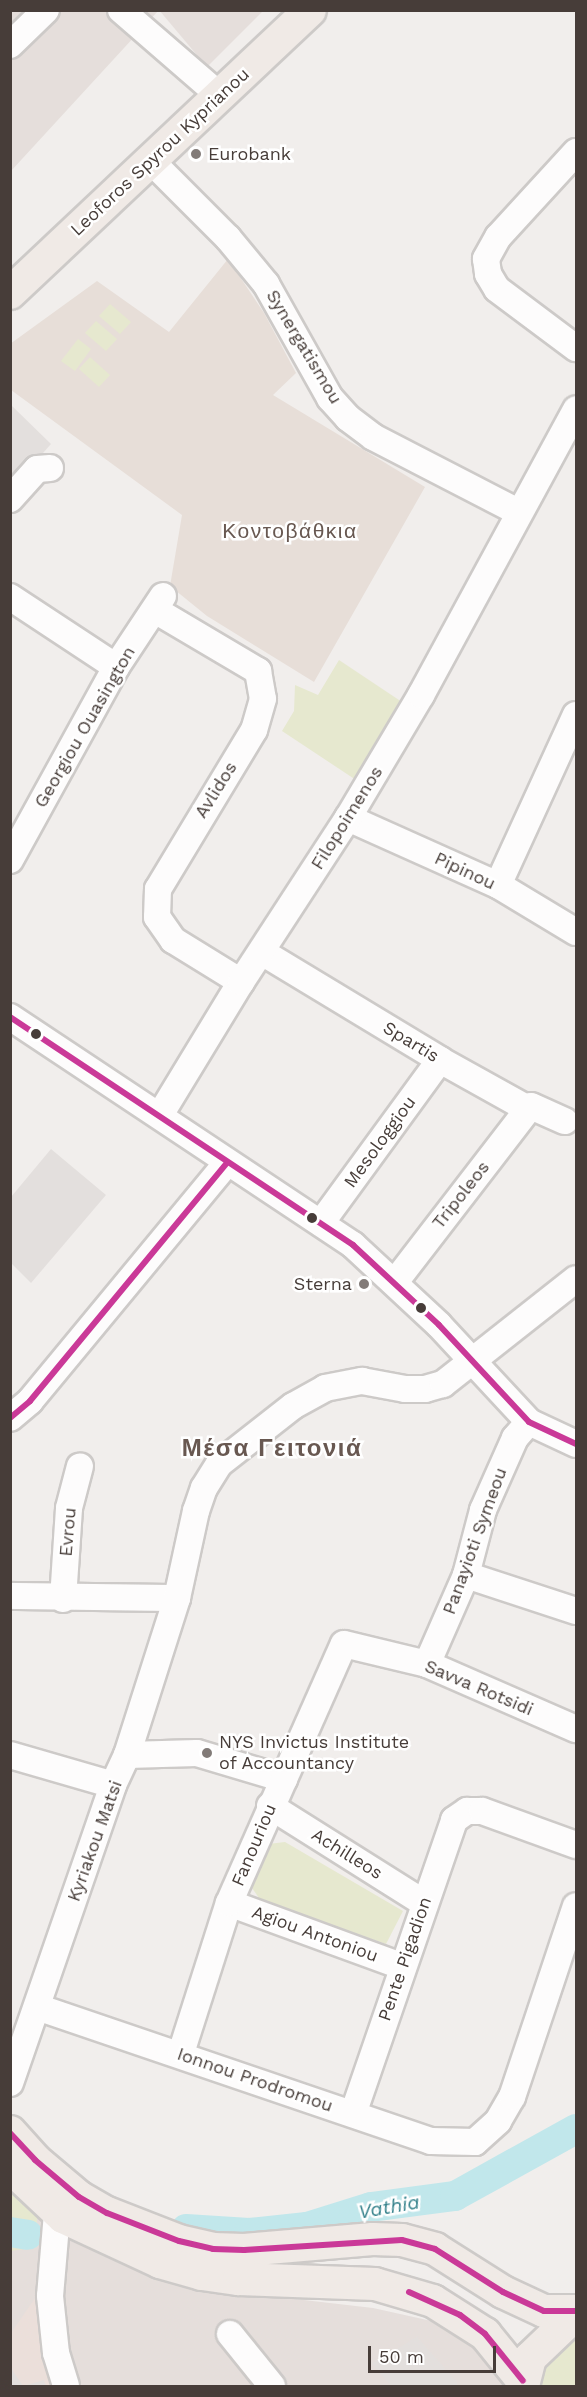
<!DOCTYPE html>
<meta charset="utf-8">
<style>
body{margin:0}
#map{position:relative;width:587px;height:2397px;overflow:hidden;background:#f1eeec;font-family:"Work Sans",sans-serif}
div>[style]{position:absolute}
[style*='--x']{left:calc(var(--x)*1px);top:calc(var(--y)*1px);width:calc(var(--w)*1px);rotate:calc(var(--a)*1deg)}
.residential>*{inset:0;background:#e5dedb}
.commercial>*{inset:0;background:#ebdfda}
.education>*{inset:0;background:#e7ded8}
.green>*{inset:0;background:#e6e8cf}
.parking>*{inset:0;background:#e3dfdd}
.river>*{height:30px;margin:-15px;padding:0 15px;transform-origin:15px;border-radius:15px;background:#c1e7eb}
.roads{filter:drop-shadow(2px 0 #cdcac8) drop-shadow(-2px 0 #cdcac8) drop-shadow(0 2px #cdcac8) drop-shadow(0 -2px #cdcac8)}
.minor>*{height:26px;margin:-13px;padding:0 13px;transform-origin:13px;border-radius:13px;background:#fdfcfc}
.major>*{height:32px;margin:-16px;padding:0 16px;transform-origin:16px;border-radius:16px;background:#f0eae6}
.bus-1>*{height:6px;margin:-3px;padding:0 3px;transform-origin:3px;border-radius:3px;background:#ca3998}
.dots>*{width:16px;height:16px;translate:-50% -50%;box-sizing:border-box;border:3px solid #fff;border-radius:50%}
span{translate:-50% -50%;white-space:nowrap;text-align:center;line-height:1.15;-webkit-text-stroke:5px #fff;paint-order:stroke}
.street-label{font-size:18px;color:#473d39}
.poi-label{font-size:18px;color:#473d39}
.left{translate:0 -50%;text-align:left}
.right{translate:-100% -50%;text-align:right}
.water-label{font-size:20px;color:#33808a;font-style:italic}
.quarter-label{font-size:21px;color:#685851;letter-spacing:1.5px}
.district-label{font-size:24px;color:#685851;font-weight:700;letter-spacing:1.5px}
.frame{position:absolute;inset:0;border:12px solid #473d39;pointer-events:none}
.scale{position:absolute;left:368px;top:2346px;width:128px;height:27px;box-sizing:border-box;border:3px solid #473d39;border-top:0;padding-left:8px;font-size:18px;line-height:21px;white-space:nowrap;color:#473d39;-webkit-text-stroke:4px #fff;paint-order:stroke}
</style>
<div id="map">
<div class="residential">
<i style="clip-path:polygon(159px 10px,263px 11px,207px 67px)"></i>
<i style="clip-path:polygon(11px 11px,158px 11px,11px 171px)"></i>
<i style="clip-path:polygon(10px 2177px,209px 2289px,373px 2308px,436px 2322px,497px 2365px,504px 2386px,11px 2386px)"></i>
</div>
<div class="commercial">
<i style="clip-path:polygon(36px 2297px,58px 2386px,11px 2386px,11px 2333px)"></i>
</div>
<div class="education">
<i style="clip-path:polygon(228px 259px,264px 313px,296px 373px,273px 395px,425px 487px,314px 682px,207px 616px,170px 586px,182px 515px,11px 390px,10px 344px,97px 281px,169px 332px)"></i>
</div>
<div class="green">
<i style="clip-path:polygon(110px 304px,131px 322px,120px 334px,99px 316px)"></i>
<i style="clip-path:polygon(96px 321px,117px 339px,106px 351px,85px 333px)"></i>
<i style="clip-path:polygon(78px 339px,91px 349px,75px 371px,61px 361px)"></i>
<i style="clip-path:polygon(90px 357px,110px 375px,99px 387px,79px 369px)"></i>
<i style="clip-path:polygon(339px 660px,402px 702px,356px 780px,282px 731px,294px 711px,295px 685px,318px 695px)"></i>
<i style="clip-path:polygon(285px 1842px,403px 1911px,386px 1944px,261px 1901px,248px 1882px,260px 1845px)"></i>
<i style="clip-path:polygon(10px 2185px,37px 2213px,37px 2247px,11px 2251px)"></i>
<i style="clip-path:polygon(576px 2329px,576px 2385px,539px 2386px,548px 2362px)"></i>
</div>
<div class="parking">
<i style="clip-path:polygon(11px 405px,51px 444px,11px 489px)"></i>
<i style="clip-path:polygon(51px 1149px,106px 1195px,31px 1283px,11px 1263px,11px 1197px)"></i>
<i style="clip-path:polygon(417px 2337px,457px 2382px,457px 2386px,391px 2386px,372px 2363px)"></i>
<i style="clip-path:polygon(11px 2368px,23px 2386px,44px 2380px,46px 2386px,11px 2386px)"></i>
</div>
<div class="river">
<i style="--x:186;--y:2229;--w:63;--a:3.6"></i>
<i style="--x:249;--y:2233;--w:58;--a:-5.9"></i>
<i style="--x:307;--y:2227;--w:67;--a:-17.4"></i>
<i style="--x:371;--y:2207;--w:85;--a:-7.5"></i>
<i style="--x:455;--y:2196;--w:138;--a:-29"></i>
<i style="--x:10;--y:2232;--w:18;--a:9"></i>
</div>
<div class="roads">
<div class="minor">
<i style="--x:121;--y:10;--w:119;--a:40.9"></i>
<i style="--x:10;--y:45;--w:50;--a:-44.2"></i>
<i style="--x:576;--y:152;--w:115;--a:132.5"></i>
<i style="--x:498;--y:237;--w:25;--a:119"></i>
<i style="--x:486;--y:259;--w:15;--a:82"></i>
<i style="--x:488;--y:274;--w:17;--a:59"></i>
<i style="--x:497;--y:289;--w:99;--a:36.8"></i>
<i style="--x:151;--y:161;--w:109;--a:45"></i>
<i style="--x:228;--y:238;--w:60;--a:50.4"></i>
<i style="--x:266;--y:284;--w:131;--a:60.7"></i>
<i style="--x:330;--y:398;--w:27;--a:48"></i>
<i style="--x:348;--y:418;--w:31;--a:37"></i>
<i style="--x:373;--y:437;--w:163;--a:27.3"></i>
<i style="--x:10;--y:499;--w:40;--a:-48"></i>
<i style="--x:37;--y:469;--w:13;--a:-4"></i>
<i style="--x:10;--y:597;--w:127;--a:33.4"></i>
<i style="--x:155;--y:610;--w:120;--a:30.6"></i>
<i style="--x:258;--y:671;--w:28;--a:80"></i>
<i style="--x:263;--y:699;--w:32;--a:106"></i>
<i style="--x:254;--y:730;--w:186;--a:121.1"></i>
<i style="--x:158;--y:889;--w:28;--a:92"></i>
<i style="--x:157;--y:917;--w:28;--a:55"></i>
<i style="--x:173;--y:940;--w:80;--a:31.7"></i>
<i style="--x:348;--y:818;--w:164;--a:24.1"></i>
<i style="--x:498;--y:885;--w:91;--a:31.1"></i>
<i style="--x:10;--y:860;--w:220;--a:-61.2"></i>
<i style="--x:116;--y:667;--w:85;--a:-56.5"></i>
<i style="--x:498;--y:885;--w:187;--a:-65.4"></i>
<i style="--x:262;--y:952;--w:208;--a:31.2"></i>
<i style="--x:440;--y:1060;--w:101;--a:29.1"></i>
<i style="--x:528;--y:1109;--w:4;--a:-45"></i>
<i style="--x:531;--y:1106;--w:37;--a:24"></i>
<i style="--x:10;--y:1017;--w:412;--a:33.6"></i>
<i style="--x:353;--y:1245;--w:117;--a:42.9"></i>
<i style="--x:439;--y:1325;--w:132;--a:47.1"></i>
<i style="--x:529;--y:1422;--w:52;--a:25.1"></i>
<i style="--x:160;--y:1115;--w:156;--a:-58.7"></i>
<i style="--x:241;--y:982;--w:196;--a:-56.9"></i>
<i style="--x:348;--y:818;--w:143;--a:-59.3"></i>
<i style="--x:421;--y:695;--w:325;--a:-61.5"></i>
<i style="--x:321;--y:1223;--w:202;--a:-53.9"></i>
<i style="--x:395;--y:1282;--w:218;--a:-52.4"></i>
<i style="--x:10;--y:1418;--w:26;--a:-40"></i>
<i style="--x:30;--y:1401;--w:309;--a:-50.4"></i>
<i style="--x:466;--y:1575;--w:116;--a:18.1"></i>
<i style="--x:10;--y:1596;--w:167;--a:0.7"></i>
<i style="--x:63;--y:1599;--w:91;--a:-86.2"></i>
<i style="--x:69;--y:1508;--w:43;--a:-75.3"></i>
<i style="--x:427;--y:1664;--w:97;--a:-66.3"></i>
<i style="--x:466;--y:1575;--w:67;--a:-75.3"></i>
<i style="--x:483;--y:1510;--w:79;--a:-66"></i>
<i style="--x:515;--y:1438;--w:21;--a:-49"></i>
<i style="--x:10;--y:1755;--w:107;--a:16.2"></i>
<i style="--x:127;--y:1755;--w:70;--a:-1.6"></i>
<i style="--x:197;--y:1753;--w:91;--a:16.6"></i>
<i style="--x:270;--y:1806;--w:182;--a:32.2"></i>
<i style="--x:229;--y:1903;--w:183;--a:20.1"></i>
<i style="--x:37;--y:2007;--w:416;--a:18.8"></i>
<i style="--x:431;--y:2141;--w:44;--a:1.3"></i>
<i style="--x:475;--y:2142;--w:31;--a:-42"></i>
<i style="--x:498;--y:2121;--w:28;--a:-60"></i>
<i style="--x:512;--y:2097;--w:201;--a:-71.5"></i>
<i style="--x:181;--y:2053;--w:157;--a:-72.3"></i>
<i style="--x:229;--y:1903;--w:283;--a:-66.1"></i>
<i style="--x:344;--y:1644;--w:85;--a:13.5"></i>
<i style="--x:427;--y:1664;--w:163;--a:23.6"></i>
<i style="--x:10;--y:2083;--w:315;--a:-70.9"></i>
<i style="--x:113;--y:1785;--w:33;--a:-65"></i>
<i style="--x:127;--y:1755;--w:165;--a:-72.3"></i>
<i style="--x:177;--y:1598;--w:89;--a:-77.7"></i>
<i style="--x:196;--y:1511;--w:24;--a:-71"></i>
<i style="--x:204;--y:1488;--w:28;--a:-58"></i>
<i style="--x:219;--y:1464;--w:94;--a:-38.1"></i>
<i style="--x:293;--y:1406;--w:37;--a:-29"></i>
<i style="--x:325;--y:1388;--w:38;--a:-11"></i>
<i style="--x:362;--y:1381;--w:44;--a:10.5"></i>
<i style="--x:405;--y:1389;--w:20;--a:0"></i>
<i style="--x:425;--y:1389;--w:19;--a:-16"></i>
<i style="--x:443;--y:1384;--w:169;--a:-38.3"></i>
<i style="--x:353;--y:2114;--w:311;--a:-71"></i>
<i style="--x:454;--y:1820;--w:16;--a:-35"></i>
<i style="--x:467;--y:1811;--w:15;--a:0"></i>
<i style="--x:482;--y:1811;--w:100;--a:19.9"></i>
<i style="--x:57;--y:2213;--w:83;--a:94.8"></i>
<i style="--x:50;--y:2296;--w:57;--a:84"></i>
<i style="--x:56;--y:2353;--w:34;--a:73"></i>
<i style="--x:230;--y:2334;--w:67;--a:51.1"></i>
</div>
<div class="major">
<i style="--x:10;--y:293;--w:412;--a:-43.3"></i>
<i style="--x:10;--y:2132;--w:38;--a:48"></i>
<i style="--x:35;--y:2160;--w:57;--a:40.1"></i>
<i style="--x:79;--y:2197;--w:32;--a:30"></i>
<i style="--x:107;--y:2213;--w:77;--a:21.3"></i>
<i style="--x:179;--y:2241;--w:35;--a:13"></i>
<i style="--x:213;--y:2249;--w:31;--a:2"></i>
<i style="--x:244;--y:2250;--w:129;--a:-4.9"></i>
<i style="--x:373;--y:2239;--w:29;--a:2"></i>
<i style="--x:402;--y:2240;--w:34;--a:15"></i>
<i style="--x:435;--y:2249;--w:80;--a:32.3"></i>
<i style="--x:503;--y:2292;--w:45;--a:24.9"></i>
<i style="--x:544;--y:2311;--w:32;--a:0"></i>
<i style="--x:10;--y:2167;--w:73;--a:43.3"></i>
<i style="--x:63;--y:2217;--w:107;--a:24.9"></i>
<i style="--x:160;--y:2262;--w:44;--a:15.9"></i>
<i style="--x:202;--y:2274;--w:37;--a:8"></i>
<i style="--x:239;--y:2279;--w:136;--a:2.1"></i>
<i style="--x:375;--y:2284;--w:60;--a:16.3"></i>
<i style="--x:433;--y:2301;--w:62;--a:32.4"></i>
<i style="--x:485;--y:2334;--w:60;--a:51"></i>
<i style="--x:523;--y:2386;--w:29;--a:-76"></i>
<i style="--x:530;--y:2358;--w:64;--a:-43.7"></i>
</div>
</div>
<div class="bus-1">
<i style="--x:10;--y:1017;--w:412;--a:33.6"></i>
<i style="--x:353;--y:1245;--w:117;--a:42.9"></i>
<i style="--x:439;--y:1325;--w:132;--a:47.1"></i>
<i style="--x:529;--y:1422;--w:52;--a:25.1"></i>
<i style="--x:10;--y:1418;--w:26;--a:-40"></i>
<i style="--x:30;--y:1401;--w:309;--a:-50.4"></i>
<i style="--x:10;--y:2133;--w:37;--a:47"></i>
<i style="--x:35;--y:2160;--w:57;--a:40.1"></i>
<i style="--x:79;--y:2197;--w:32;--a:30"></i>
<i style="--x:107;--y:2213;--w:77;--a:21.3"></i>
<i style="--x:179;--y:2241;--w:35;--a:13"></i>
<i style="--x:213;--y:2249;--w:31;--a:2"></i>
<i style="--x:244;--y:2250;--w:158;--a:-3.6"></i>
<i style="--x:402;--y:2240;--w:34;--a:15"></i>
<i style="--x:435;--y:2249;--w:80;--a:32.3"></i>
<i style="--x:503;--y:2292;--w:45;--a:24.9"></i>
<i style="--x:544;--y:2311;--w:32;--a:0"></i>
<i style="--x:409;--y:2292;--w:56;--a:24.3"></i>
<i style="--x:460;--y:2315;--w:31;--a:37"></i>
<i style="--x:485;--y:2334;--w:60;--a:51"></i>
</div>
<div class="dots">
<i style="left:196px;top:154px;background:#827b78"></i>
<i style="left:36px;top:1034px;background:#473d39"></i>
<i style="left:312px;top:1218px;background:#473d39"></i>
<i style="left:364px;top:1284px;background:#827b78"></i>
<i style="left:421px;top:1308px;background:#473d39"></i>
<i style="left:207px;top:1753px;background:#827b78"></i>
</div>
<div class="street-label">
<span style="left:160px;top:152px;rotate:-43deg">Leoforos Spyrou Kyprianou</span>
<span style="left:304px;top:347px;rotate:59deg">Synergatismou</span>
<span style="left:85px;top:727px;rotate:-60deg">Georgiou Ouasington</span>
<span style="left:216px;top:790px;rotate:-58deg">Avlidos</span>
<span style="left:347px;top:818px;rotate:-58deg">Filopoimenos</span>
<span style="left:465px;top:871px;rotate:25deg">Pipinou</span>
<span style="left:411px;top:1042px;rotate:31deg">Spartis</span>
<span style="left:380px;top:1142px;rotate:-54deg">Mesologgiou</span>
<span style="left:461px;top:1195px;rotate:-52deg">Tripoleos</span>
<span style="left:68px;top:1532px;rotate:-85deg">Evrou</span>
<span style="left:475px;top:1541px;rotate:-70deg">Panayioti Symeou</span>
<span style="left:479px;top:1688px;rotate:23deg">Savva Rotsidi</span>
<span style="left:95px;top:1841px;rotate:-70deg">Kyriakou Matsi</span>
<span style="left:254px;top:1845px;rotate:-67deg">Fanouriou</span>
<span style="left:347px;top:1854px;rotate:32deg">Achilleos</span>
<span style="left:315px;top:1934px;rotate:20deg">Agiou Antoniou</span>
<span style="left:405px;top:1959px;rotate:-71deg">Pente Pigadion</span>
<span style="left:255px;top:2080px;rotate:19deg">Ionnou Prodromou</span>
</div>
<div class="poi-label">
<span class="left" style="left:208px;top:154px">Eurobank</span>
<span class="right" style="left:352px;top:1284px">Sterna</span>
<span class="left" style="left:219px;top:1753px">NYS Invictus Institute<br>of Accountancy</span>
</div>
<div class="water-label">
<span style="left:389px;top:2207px;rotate:-10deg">Vathia</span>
</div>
<div class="quarter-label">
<span style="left:290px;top:531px">Κοντοβάθκια</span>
</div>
<div class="district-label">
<span style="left:272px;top:1449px">Μέσα Γειτονιά</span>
</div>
<div class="frame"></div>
<div class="scale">50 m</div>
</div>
